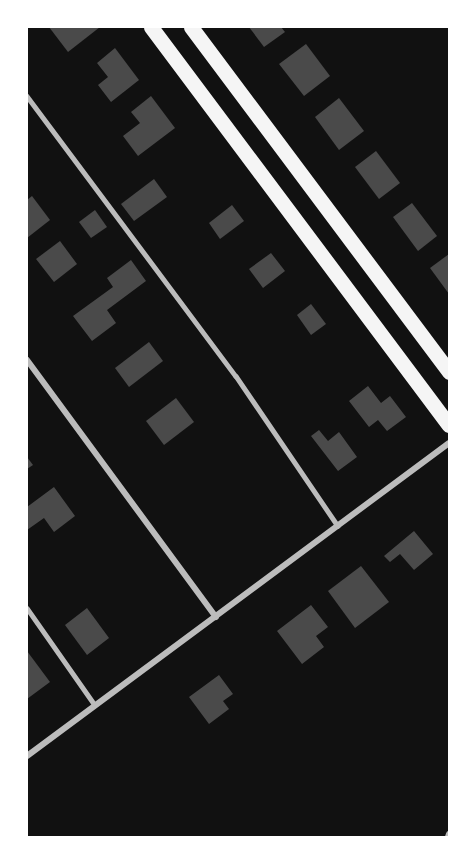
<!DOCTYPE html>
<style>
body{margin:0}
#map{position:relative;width:476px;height:864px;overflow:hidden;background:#111;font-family:Raleway,sans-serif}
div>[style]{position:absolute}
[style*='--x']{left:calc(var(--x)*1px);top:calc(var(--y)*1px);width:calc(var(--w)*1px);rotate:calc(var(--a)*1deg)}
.building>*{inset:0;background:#4a4a4a}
.service>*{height:4.5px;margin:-2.25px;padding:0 2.25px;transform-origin:2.25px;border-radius:2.25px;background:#bcbcbc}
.minor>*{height:6px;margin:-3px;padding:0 3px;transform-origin:3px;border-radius:3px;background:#bcbcbc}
.primary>*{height:15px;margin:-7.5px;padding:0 7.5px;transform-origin:7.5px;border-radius:7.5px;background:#f5f5f5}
span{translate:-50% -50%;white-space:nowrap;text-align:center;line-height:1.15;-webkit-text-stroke:4.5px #fff;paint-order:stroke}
.frame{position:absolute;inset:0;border:28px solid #fff;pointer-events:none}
</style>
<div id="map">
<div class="building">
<i style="clip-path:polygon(49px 27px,100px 27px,68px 52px)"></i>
<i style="clip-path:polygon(249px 27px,281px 27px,285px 32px,264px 47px)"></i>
<i style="clip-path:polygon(306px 44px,330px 76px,304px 96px,279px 64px)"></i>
<i style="clip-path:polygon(115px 48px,139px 80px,111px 102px,98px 85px,108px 77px,97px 63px)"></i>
<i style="clip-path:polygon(151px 96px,175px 128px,138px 156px,123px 136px,140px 123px,131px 112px)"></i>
<i style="clip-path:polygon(339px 98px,364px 131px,339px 150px,315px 117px)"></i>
<i style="clip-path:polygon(376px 151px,400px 183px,379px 199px,355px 167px)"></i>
<i style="clip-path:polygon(154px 179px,167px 197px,134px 221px,121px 204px)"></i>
<i style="clip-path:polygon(32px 196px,50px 220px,27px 238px,27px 200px)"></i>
<i style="clip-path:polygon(412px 203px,437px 236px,418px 251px,393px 217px)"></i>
<i style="clip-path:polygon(232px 205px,244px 221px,220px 239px,209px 223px)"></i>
<i style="clip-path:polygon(95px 210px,107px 227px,91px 238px,79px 222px)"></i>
<i style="clip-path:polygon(60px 241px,77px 264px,54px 282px,36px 259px)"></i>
<i style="clip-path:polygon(271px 253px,285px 271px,263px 288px,249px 269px)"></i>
<i style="clip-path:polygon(449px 254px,449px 294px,430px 268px)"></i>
<i style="clip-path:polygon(131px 260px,146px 281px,107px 310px,116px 323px,92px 341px,73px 316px,113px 287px,107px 278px)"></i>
<i style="clip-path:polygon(311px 304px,326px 324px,311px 335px,297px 315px)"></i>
<i style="clip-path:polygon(149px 342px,163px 361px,129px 387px,115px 368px)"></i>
<i style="clip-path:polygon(368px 386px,381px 403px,390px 396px,406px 417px,387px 431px,378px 420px,369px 427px,349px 401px)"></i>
<i style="clip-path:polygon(176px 398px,194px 422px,164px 445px,146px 421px)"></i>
<i style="clip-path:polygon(319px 430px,328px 441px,339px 432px,357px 457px,338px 471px,311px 436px)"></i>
<i style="clip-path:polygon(27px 457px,33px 465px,27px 469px)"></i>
<i style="clip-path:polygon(54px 487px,75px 516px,54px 532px,44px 518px,27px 530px,27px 507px)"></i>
<i style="clip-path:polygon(414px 531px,433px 554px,414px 570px,400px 554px,390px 562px,384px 556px)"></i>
<i style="clip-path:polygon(361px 566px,389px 602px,355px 628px,328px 591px)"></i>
<i style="clip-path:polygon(311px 605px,328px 627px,316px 636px,324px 647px,302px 664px,277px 631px)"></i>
<i style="clip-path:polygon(87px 608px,109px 638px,87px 655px,65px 625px)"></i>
<i style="clip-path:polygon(27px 651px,50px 682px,27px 699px)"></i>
<i style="clip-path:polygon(219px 675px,233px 694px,223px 701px,229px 709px,209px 724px,189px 697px)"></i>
</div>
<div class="service">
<i style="--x:27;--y:96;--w:349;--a:53.3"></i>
<i style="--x:236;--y:376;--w:181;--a:55.8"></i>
<i style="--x:27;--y:608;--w:118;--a:55"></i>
</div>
<div class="minor">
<i style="--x:27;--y:360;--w:319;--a:53.7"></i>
<i style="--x:27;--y:756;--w:525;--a:-36.56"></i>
<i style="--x:448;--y:837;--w:3;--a:-72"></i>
</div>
<div class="primary">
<i style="--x:151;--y:27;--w:497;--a:53.2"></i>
<i style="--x:191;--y:27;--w:431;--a:53.2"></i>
</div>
<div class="frame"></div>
</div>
